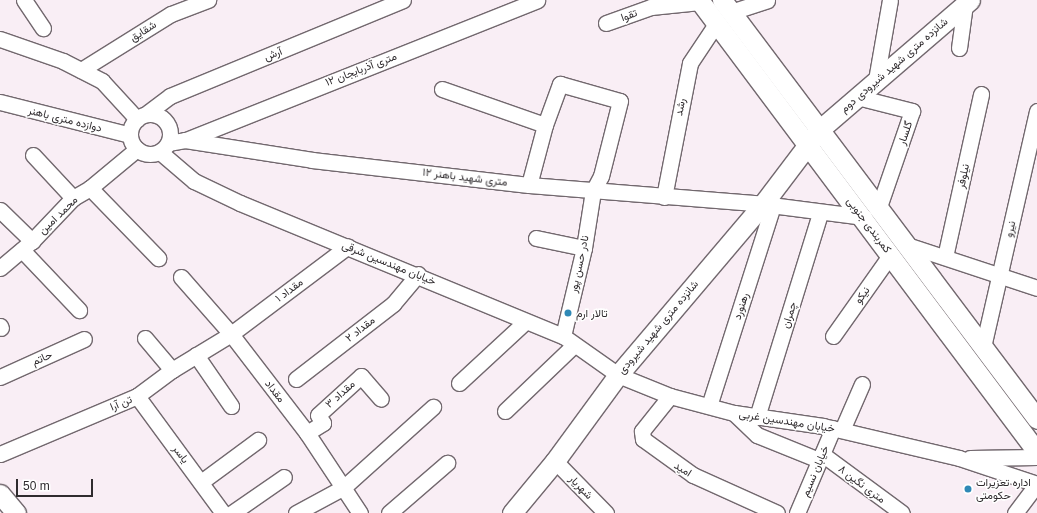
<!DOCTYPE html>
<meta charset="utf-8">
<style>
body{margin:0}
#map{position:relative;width:1037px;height:513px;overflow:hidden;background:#f9eef5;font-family:Helvetica,Vazirmatn,sans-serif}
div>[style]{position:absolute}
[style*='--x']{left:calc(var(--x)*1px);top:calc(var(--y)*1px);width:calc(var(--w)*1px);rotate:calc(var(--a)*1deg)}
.roads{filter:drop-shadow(1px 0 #72686e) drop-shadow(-1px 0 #72686e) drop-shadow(0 1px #72686e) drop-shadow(0 -1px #72686e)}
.minor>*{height:15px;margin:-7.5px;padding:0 7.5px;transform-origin:7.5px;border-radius:7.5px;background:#fff}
.minor>.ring{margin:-7.5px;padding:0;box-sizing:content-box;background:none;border:15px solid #fff;border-radius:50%}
.major>*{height:19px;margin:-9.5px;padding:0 9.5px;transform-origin:9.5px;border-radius:9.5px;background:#fff}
.dots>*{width:11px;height:11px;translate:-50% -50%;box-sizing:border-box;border:2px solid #fff;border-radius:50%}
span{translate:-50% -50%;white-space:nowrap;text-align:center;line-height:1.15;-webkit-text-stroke:3px #fff;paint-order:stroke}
.street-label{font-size:11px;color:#2f2b2e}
.poi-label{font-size:11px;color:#2f2b2e}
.left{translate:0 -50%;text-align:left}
.scale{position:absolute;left:16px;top:479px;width:77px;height:18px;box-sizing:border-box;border:2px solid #2f2b2e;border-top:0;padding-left:5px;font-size:12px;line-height:14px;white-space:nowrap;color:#2f2b2e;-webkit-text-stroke:3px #fff;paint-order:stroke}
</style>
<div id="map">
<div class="roads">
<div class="minor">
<i style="--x:24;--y:0;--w:34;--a:56"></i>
<i style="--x:731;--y:12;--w:38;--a:-18"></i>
<i style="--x:606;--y:23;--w:48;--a:-19.6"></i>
<i style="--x:651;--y:7;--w:49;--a:-5.8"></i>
<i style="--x:0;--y:39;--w:67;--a:19.2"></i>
<i style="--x:63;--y:61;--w:44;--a:27.1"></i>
<i style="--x:102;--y:81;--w:52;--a:47.4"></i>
<i style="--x:959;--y:48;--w:44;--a:-82.2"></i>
<i style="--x:81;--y:70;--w:106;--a:-31.9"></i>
<i style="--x:171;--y:14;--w:40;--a:-21"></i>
<i style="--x:876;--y:80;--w:81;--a:-80.1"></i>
<i style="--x:442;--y:89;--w:109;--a:19.3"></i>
<i style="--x:857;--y:97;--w:57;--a:14.3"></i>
<i style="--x:912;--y:111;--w:105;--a:109"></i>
<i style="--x:0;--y:102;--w:134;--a:14.2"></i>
<i style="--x:146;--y:114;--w:30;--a:-37"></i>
<i style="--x:170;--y:96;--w:252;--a:-22.4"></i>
<i class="ring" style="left:130px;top:114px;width:25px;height:25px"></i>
<i style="--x:186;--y:140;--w:378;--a:-21.7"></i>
<i style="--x:168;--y:143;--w:17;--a:-10"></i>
<i style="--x:185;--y:140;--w:129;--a:8.9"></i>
<i style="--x:312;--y:160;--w:218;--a:6.6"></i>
<i style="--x:529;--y:185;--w:235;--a:4.6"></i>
<i style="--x:763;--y:204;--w:102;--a:7.3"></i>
<i style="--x:160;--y:152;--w:45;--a:40.5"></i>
<i style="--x:194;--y:181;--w:51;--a:25.6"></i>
<i style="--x:240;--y:203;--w:349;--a:22.4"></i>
<i style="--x:563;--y:336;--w:67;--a:35.3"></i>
<i style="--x:618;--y:375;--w:56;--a:22"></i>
<i style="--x:670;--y:396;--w:66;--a:14.9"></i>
<i style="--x:734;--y:413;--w:90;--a:8.3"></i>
<i style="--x:823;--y:426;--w:140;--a:13.2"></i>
<i style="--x:959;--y:458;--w:82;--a:18.4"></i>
<i style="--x:33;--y:155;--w:59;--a:47.1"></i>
<i style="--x:529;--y:185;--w:62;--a:-75.1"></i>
<i style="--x:545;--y:125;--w:44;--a:-69.9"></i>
<i style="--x:560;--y:84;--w:62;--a:15.8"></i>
<i style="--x:620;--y:101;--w:77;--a:104.2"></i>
<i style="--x:601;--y:176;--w:17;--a:118"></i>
<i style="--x:593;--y:191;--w:58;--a:99"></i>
<i style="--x:584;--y:248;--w:90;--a:103.4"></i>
<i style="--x:90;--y:188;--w:98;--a:45.8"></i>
<i style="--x:664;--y:197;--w:136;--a:-79"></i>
<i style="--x:690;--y:63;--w:47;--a:-56.3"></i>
<i style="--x:0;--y:210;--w:45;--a:44.1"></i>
<i style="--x:536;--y:238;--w:49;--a:11.8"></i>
<i style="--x:904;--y:244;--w:140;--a:18.3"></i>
<i style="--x:22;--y:250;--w:83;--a:46.5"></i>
<i style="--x:945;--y:257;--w:167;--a:-77.5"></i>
<i style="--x:0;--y:268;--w:42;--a:-40.2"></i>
<i style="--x:32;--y:241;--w:59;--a:-46.4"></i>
<i style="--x:73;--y:198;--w:20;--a:-30"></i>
<i style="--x:90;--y:188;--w:61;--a:-39.7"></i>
<i style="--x:181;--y:277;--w:76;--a:48.7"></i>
<i style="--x:231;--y:334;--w:125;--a:52.5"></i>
<i style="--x:307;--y:433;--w:96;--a:56.5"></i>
<i style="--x:0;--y:326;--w:2;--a:63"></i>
<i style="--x:833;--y:336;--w:100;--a:-54.7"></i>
<i style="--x:145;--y:338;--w:42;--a:49.8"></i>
<i style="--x:983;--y:347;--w:242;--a:-77.1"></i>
<i style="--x:196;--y:355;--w:62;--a:55.5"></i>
<i style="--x:0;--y:377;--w:92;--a:-24.3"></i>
<i style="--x:296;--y:379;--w:123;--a:-37.7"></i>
<i style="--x:393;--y:304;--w:39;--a:-50"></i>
<i style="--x:459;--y:383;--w:91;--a:-42.8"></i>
<i style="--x:137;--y:396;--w:145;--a:53.7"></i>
<i style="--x:670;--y:396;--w:45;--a:128.7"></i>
<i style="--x:642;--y:431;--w:8;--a:83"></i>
<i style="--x:643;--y:439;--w:62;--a:35.8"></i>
<i style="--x:693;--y:475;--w:92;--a:24.3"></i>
<i style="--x:709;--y:406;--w:210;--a:-72.3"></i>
<i style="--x:505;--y:411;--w:95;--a:-43.7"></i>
<i style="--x:734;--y:413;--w:32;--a:44"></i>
<i style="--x:757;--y:435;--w:67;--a:22"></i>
<i style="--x:757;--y:417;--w:213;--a:-72.8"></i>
<i style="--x:842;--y:430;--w:50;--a:-66.5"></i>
<i style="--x:307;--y:433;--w:19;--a:-32"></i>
<i style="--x:323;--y:423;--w:9;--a:-122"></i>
<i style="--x:318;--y:415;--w:58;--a:-42.2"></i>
<i style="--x:361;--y:376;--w:30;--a:49"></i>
<i style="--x:0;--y:454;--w:149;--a:-22.9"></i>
<i style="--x:137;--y:396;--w:44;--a:-36.6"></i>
<i style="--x:172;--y:370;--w:69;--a:-31.4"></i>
<i style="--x:231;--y:334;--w:146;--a:-36.9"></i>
<i style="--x:822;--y:454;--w:99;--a:36.4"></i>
<i style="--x:970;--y:458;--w:67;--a:-0.9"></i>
<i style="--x:555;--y:461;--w:73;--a:45.6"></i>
<i style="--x:201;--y:482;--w:71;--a:-36.4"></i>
<i style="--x:232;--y:513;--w:63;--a:-34.7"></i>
<i style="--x:296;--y:513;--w:55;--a:-28.4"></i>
<i style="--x:344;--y:487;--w:120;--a:-42"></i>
<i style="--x:389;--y:513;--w:77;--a:-40.8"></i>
<i style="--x:797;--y:513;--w:92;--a:-67"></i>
<i style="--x:1015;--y:513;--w:36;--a:-53"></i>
</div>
<div class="major">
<i style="--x:699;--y:0;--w:564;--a:53.21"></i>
<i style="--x:722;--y:0;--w:524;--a:53.06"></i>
<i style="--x:0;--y:494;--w:25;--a:50"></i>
<i style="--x:512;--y:513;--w:67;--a:-50.4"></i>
<i style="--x:555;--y:461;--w:107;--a:-53.8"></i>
<i style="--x:618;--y:375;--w:224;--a:-49.7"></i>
<i style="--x:763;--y:204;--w:93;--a:-52.9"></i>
<i style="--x:819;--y:130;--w:199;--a:-40.7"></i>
</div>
</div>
<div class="dots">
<i style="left:568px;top:313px;background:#2f89b6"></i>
<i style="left:968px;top:489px;background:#2f89b6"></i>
</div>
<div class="street-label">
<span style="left:629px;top:15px;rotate:-20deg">تقوا</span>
<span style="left:143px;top:31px;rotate:-32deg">شقایق</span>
<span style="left:273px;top:54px;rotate:-22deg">آرش</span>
<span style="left:894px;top:65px;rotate:-41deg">شانزده متری شهید شیرودی دوم</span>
<span style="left:361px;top:69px;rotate:-21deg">۱۲ متری آذربایجان</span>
<span style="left:680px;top:107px;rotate:-80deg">رشد</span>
<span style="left:65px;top:119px;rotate:14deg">دوازده متری باهنر</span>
<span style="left:905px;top:133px;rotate:-71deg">گلسار</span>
<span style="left:963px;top:176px;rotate:-78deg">نیلوفر</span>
<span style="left:465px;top:177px;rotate:7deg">۱۲ متری شهید باهنر</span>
<span style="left:58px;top:215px;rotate:-44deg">محمد امین</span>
<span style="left:869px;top:225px;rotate:53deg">کمربندی جنوبی</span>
<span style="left:1010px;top:229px;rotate:-77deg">نیرو</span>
<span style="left:389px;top:263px;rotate:22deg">خیابان مهندسین شرقی</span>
<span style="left:579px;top:264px;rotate:-78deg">نادر حسن پور</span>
<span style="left:289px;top:290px;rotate:-37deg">مقداد ۱</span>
<span style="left:862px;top:295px;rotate:-54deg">نیکو</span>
<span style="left:741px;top:306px;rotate:-72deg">رهنورد</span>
<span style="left:789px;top:315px;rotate:-73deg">چمران</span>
<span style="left:658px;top:327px;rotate:-50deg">شانزده متری شهید شیرودی</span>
<span style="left:360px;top:329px;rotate:-38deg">مقداد ۲</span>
<span style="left:42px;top:358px;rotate:-24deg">حاتم</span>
<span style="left:275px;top:391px;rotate:52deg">مقداد</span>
<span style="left:340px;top:394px;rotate:-42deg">مقداد ۳</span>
<span style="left:121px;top:403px;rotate:-23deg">تن آرا</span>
<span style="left:787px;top:421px;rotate:9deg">خیابان مهندسین غربی</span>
<span style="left:181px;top:454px;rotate:53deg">یاسر</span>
<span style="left:683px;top:469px;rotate:32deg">امید</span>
<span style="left:815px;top:471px;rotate:-67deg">خیابان نسیم</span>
<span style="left:862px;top:484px;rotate:37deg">۸ متری نگین</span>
<span style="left:581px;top:487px;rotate:46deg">شهریار</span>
</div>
<div class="poi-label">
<span class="left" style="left:576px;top:313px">تالار ارم</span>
<span class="left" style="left:976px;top:489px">اداره تعزیرات<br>حکومتی</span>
</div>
<div class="scale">50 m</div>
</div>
